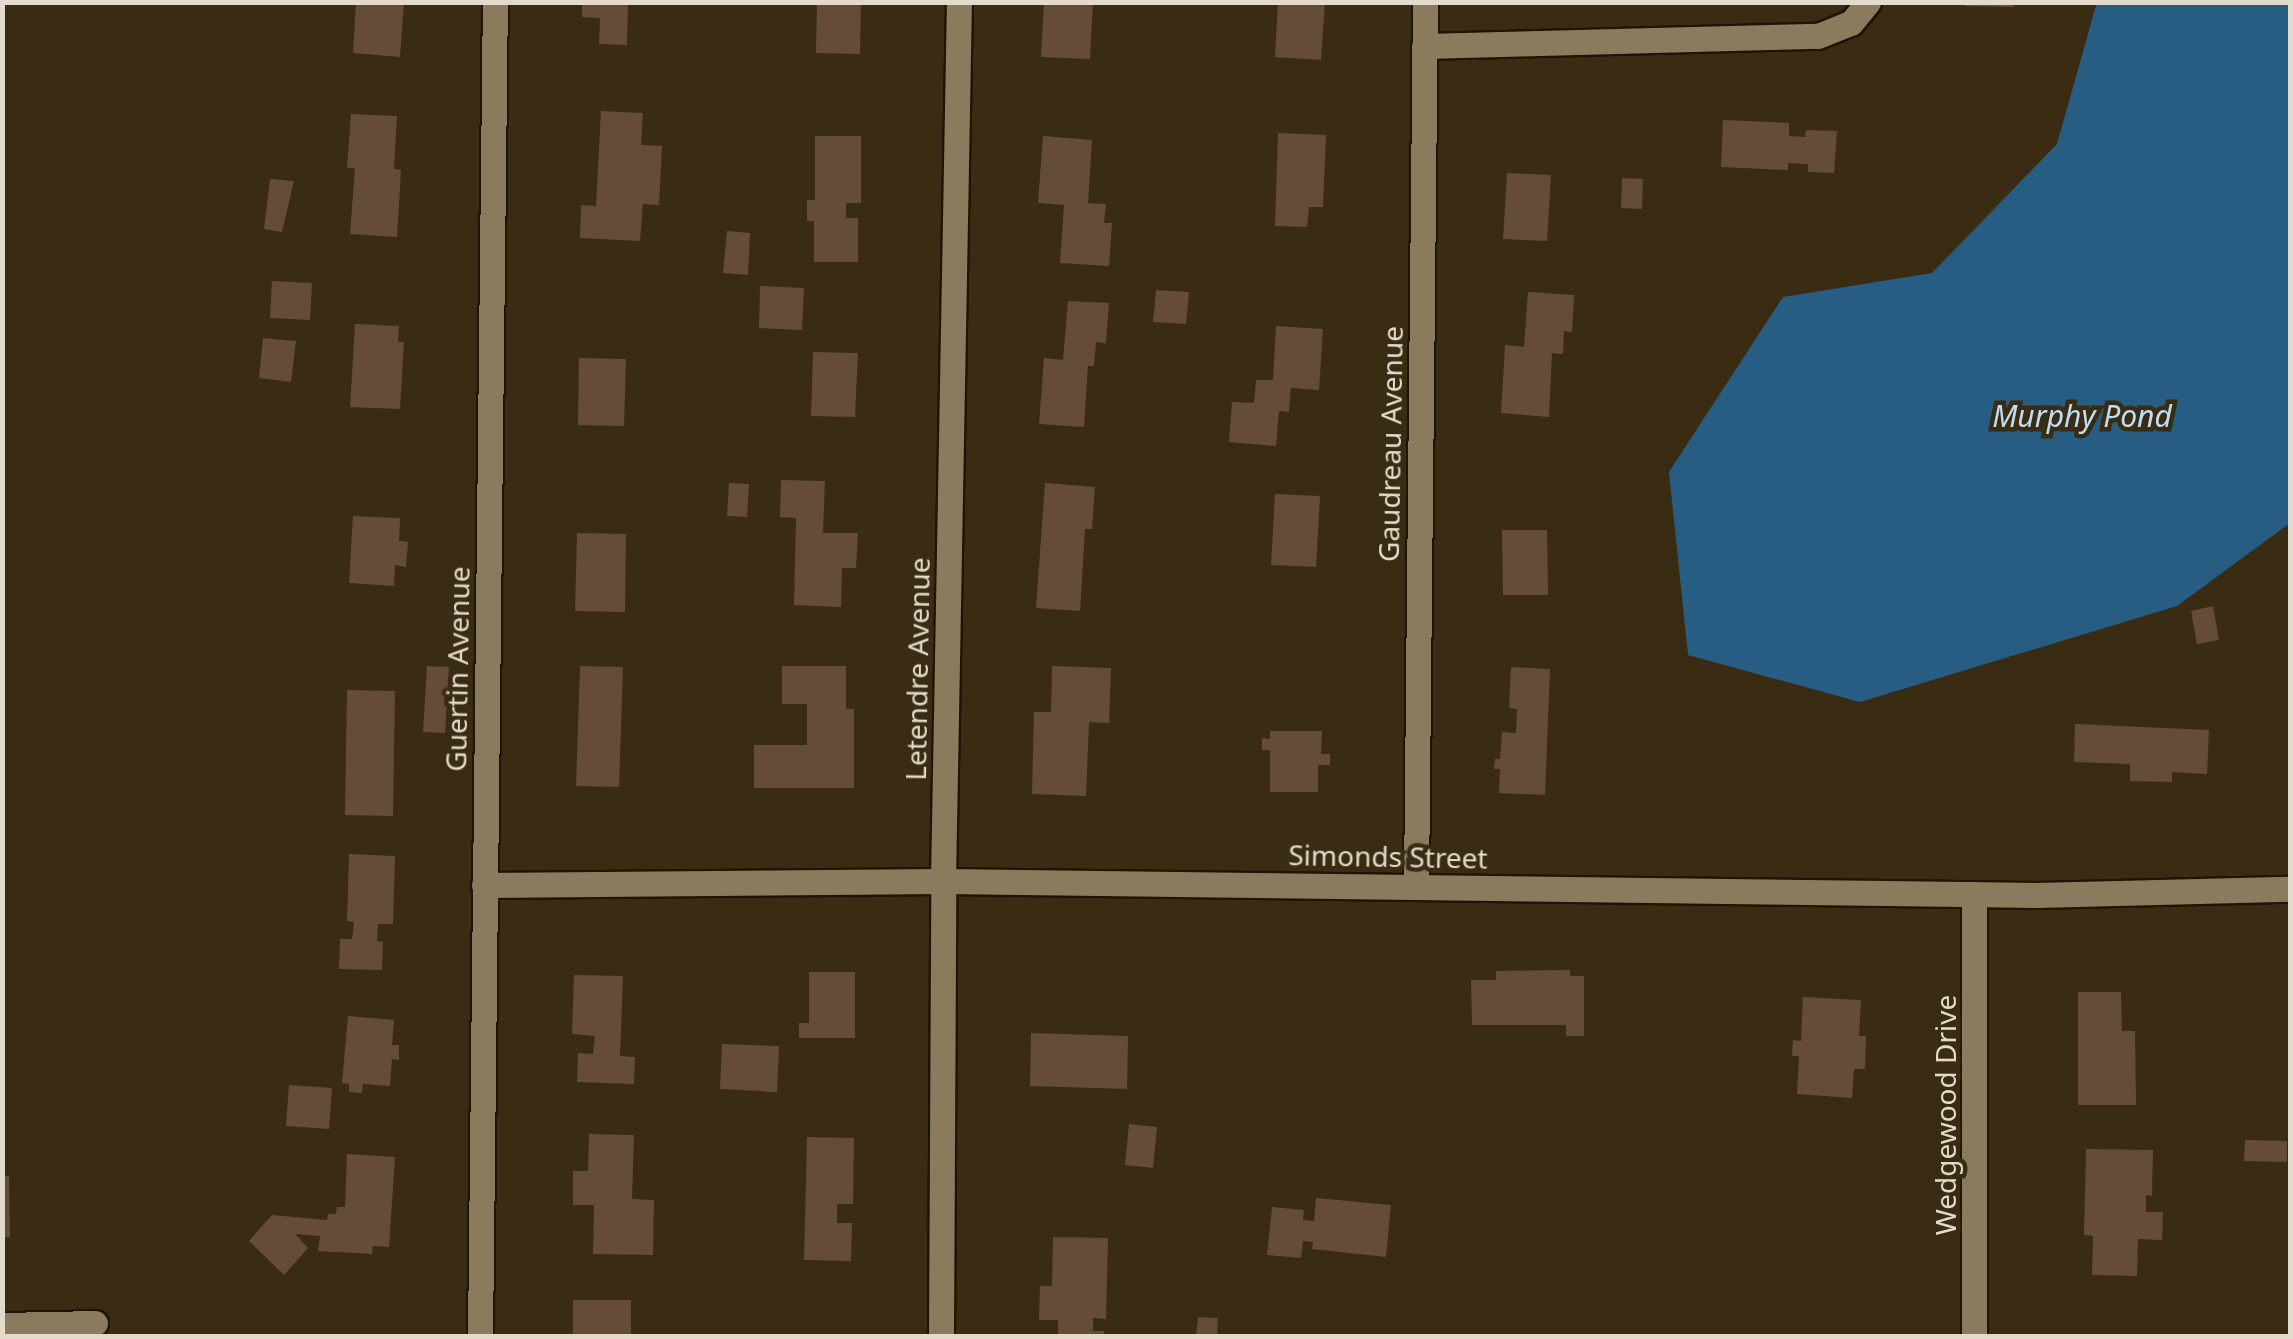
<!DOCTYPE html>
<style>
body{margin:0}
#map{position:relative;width:2293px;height:1339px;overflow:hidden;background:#392c13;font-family:"Noto Sans",sans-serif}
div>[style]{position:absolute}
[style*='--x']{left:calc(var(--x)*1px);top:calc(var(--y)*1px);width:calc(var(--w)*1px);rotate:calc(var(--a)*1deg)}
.water>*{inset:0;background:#275d83}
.building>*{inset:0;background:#644c39}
.roads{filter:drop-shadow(2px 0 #201400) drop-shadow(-2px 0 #201400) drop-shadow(0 2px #201400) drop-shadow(0 -2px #201400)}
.street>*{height:25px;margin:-12.5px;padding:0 12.5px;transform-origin:12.5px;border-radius:12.5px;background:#8a7b5f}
span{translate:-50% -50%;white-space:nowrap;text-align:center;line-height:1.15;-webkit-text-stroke:9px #392c13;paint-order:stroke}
.street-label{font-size:28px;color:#e2dacb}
.water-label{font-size:30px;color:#c0ddf5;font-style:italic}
.frame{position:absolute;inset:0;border:5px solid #e2dacb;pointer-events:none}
</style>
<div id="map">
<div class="water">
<i style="clip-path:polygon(2097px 2px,2290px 3px,2290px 523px,2177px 606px,1860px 702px,1688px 655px,1669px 472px,1783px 297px,1932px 273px,2057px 144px)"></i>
</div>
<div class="building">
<i style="clip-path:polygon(356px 2px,404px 2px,400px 57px,353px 53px)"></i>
<i style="clip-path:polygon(582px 2px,628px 2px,627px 45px,599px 44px,600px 18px,582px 17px)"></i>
<i style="clip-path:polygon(817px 2px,861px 2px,860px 54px,816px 53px)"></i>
<i style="clip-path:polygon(1044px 2px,1093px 2px,1090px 59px,1041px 57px)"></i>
<i style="clip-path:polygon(1278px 2px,1325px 2px,1321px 60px,1275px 57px)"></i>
<i style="clip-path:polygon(1965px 2px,2014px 2px,2014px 7px,1965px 6px)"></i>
<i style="clip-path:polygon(601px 111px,643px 113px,641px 145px,662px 146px,659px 205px,643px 204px,640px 241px,580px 238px,581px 205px,596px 206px)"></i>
<i style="clip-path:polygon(351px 114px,397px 116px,394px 169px,401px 170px,397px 237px,350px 234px,355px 168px,347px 168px)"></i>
<i style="clip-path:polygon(1723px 120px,1789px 123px,1789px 136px,1805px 137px,1806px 130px,1837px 131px,1834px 173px,1808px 172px,1808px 164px,1788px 163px,1788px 170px,1721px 167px)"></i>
<i style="clip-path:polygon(1278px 133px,1326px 135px,1323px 207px,1309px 207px,1307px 227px,1275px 226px)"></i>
<i style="clip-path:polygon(815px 136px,861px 136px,861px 203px,846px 203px,846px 218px,858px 218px,858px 262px,814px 262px,814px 221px,807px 221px,807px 200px,815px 200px)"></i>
<i style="clip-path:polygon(1043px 136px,1092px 140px,1088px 203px,1106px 204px,1104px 223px,1112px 223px,1109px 266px,1060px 263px,1064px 205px,1038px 203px)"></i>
<i style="clip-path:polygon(1507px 173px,1551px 175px,1547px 241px,1503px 239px)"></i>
<i style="clip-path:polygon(1622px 178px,1643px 179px,1642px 209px,1621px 208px)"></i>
<i style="clip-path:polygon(270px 179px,294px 181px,282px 232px,264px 229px)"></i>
<i style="clip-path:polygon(727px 231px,750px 233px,748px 275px,723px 273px)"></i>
<i style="clip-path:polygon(272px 281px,312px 283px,310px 320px,270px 318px)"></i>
<i style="clip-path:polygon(760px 286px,804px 288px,802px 330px,759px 328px)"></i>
<i style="clip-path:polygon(1156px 290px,1189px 292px,1186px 324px,1153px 322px)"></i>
<i style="clip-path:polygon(1528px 292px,1574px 295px,1572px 332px,1564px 331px,1563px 354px,1552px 353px,1549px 417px,1501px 413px,1505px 345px,1524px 347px)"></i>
<i style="clip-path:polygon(1068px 301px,1109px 303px,1106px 343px,1096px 342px,1094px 366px,1088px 366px,1084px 427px,1039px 424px,1044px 358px,1063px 360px)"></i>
<i style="clip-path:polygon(355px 324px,399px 326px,398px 342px,404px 342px,400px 409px,350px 407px)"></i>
<i style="clip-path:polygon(1276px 326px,1323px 329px,1319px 390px,1291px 388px,1289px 412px,1279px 411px,1276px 446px,1229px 442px,1232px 402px,1254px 403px,1256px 380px,1273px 380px)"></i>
<i style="clip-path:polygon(263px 338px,296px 341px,291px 382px,259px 378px)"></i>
<i style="clip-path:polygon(813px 352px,858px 353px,855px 417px,811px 416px)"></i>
<i style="clip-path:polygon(579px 358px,626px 359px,624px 426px,578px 425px)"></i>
<i style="clip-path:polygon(781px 480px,825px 481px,823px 533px,858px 533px,856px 568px,842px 568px,841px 607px,794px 605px,796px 518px,780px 517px)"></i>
<i style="clip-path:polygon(729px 483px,749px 484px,747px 517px,727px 516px)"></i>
<i style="clip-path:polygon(1045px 483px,1095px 487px,1092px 529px,1085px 529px,1080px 611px,1036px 608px)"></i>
<i style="clip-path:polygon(1275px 494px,1320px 496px,1316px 567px,1271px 565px)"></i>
<i style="clip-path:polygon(353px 516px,400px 518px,399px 541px,408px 542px,406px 567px,395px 565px,394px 586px,349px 583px)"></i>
<i style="clip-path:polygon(1502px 530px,1547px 530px,1548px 595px,1503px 595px)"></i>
<i style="clip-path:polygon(577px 533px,626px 534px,625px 612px,575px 611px)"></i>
<i style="clip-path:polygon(2213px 606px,2219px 640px,2197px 644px,2191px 611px)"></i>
<i style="clip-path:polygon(427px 666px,449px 667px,445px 733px,423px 732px)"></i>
<i style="clip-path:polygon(580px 666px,623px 667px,619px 787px,576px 786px)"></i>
<i style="clip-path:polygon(782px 666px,846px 666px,846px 709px,854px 709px,854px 788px,754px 788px,754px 745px,807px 745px,807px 704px,782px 704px)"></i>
<i style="clip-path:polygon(1052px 666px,1111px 668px,1109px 723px,1089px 722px,1086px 796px,1032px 794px,1034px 712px,1051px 712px)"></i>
<i style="clip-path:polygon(1511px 667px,1550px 669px,1545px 795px,1499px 793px,1500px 769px,1494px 769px,1495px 759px,1500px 759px,1502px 732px,1516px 733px,1517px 709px,1509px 708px)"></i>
<i style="clip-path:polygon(347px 690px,395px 691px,393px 816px,345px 815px)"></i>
<i style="clip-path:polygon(2075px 724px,2209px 730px,2207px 774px,2172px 772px,2172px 782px,2130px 781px,2130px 764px,2074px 762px)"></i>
<i style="clip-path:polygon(1270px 731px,1322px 731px,1321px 754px,1330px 754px,1330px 765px,1318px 765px,1318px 792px,1270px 792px,1270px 750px,1262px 750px,1262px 738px,1270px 739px)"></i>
<i style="clip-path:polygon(349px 854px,395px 856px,393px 924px,378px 924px,377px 941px,383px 942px,382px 970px,339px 969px,340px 939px,352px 939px,354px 922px,347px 921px)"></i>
<i style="clip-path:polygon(1570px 970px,1570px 976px,1584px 976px,1584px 1036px,1566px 1036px,1566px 1025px,1472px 1025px,1471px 980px,1496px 980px,1496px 971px)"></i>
<i style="clip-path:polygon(809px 972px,855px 972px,855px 1038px,799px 1038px,799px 1023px,809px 1023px)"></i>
<i style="clip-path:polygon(574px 975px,623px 976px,620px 1056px,635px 1057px,634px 1084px,577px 1082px,578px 1053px,593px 1054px,595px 1036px,572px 1034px)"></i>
<i style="clip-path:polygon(2078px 992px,2121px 992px,2122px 1031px,2135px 1031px,2136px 1105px,2078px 1105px)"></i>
<i style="clip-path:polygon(1803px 997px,1861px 1000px,1859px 1036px,1866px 1036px,1865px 1069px,1854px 1069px,1852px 1098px,1797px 1094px,1799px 1056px,1792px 1056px,1793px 1040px,1801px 1041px)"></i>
<i style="clip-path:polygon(348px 1016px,394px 1020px,392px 1045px,399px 1045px,399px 1060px,392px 1059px,390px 1086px,363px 1084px,362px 1093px,349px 1092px,349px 1084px,342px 1083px)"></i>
<i style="clip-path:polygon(1031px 1033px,1128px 1036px,1127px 1089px,1030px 1086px)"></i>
<i style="clip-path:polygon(722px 1044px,779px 1046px,777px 1092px,720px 1089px)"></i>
<i style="clip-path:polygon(289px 1085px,332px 1088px,329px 1129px,286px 1126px)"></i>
<i style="clip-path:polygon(1129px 1124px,1157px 1127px,1153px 1168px,1125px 1165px)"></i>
<i style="clip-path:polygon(589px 1134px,634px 1135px,632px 1199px,654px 1200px,653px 1255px,593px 1254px,594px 1205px,573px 1205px,573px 1171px,588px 1171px)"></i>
<i style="clip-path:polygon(807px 1137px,854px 1138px,853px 1204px,837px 1204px,837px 1223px,852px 1223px,851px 1261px,804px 1260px)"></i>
<i style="clip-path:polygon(2245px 1140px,2287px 1141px,2287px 1162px,2244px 1161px)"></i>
<i style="clip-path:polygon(2086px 1149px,2153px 1150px,2152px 1196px,2146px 1195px,2146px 1212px,2163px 1212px,2162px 1240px,2138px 1239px,2137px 1276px,2092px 1275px,2093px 1236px,2084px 1235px)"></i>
<i style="clip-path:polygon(347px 1154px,395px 1157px,389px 1247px,373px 1246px,372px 1254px,318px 1251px,320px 1236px,295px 1234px,308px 1248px,284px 1275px,249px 1241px,272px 1215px,327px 1220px,328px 1214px,336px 1214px,337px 1207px,345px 1207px)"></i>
<i style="clip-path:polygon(2px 1176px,9px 1176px,10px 1237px,2px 1237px)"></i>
<i style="clip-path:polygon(1316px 1198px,1391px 1205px,1386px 1257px,1312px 1249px,1313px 1242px,1303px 1241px,1301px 1258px,1267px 1255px,1272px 1207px,1304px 1210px,1303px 1220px,1314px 1221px)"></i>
<i style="clip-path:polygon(1053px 1237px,1108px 1238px,1106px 1319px,1093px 1318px,1093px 1331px,1104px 1331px,1104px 1336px,1058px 1336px,1058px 1320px,1039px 1320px,1040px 1286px,1052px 1286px)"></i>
<i style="clip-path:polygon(573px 1300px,631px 1300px,631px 1336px,573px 1336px)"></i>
<i style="clip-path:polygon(1198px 1317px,1218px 1318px,1217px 1336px,1196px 1336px)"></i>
</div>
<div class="roads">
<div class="street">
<i style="--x:1424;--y:46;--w:394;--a:-1.5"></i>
<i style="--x:1818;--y:36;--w:35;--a:-22"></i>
<i style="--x:1851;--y:23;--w:27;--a:-51"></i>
<i style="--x:484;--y:885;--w:459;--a:-0.5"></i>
<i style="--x:943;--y:881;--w:1093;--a:0.73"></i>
<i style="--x:2036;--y:895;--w:254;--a:-1.4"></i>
<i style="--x:1416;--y:886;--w:884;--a:-89.42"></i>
<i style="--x:1974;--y:894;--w:442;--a:90"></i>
<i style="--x:2;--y:1325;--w:93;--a:-1.2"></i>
<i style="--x:480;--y:1336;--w:1334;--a:-89.36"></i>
<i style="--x:941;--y:1336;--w:455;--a:-89.7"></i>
<i style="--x:943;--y:881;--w:879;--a:-88.96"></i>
</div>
</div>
<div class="street-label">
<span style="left:1390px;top:444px;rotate:-89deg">Gaudreau Avenue</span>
<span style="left:457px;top:669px;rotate:-89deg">Guertin Avenue</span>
<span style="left:917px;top:669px;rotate:-89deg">Letendre Avenue</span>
<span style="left:1388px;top:856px;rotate:1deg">Simonds Street</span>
<span style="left:1945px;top:1115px;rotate:-90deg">Wedgewood Drive</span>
</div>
<div class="water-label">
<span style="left:2082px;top:416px">Murphy Pond</span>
</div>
<div class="frame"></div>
</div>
